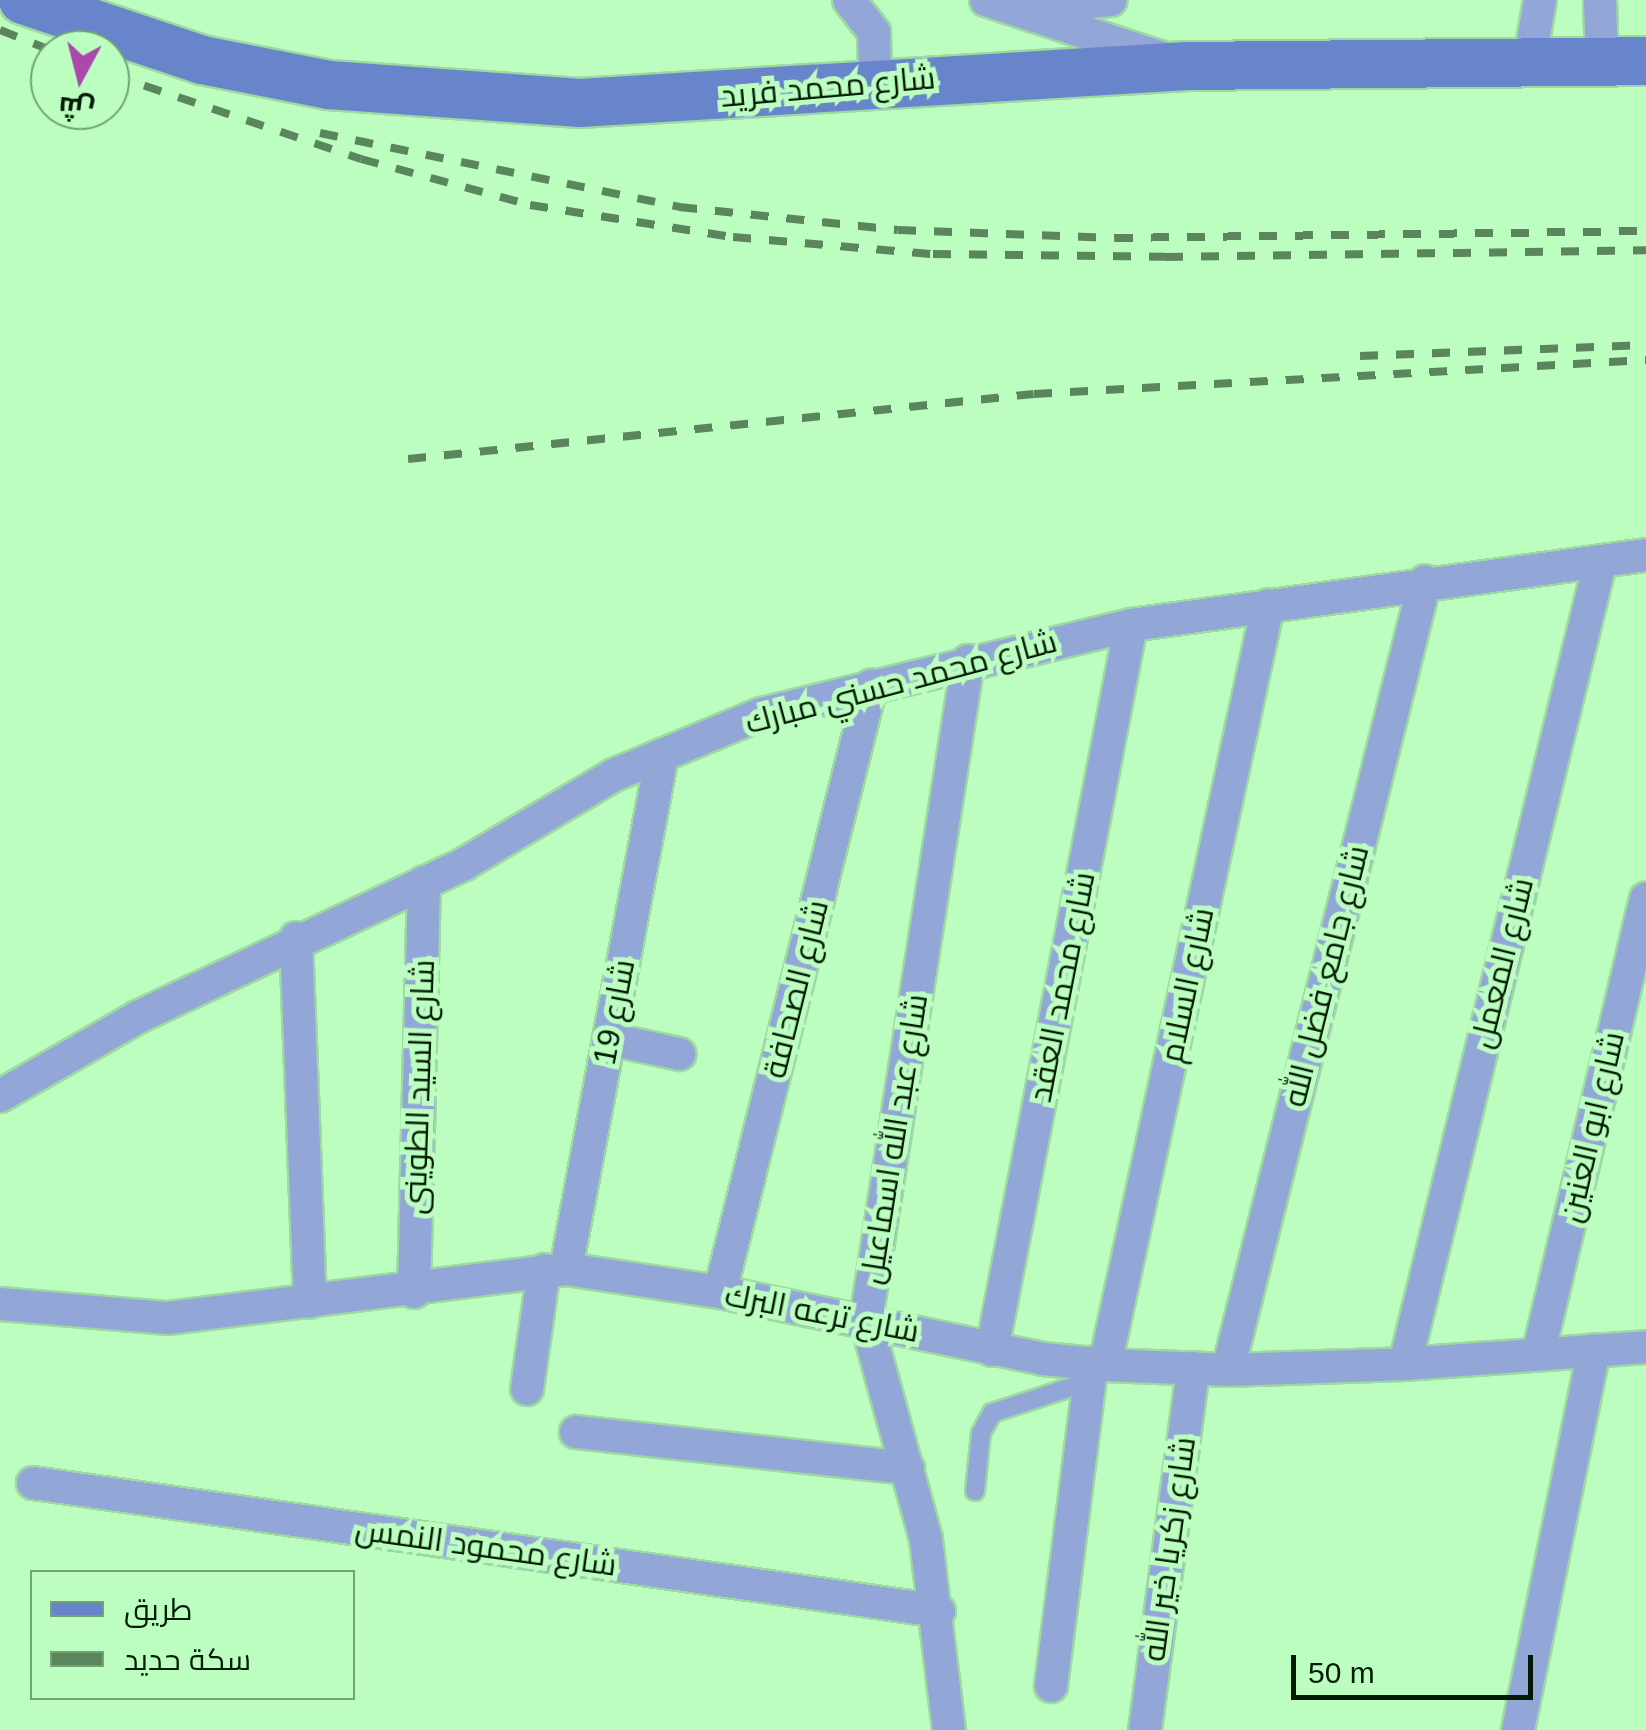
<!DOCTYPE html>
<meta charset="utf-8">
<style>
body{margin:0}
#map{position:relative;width:1646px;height:1730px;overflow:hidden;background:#bcfdc0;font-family:Helvetica,Cairo,sans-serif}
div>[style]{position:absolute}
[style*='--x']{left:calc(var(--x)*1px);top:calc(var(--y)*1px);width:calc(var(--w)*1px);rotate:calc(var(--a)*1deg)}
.roads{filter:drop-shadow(2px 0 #9ed9a2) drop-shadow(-2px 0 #9ed9a2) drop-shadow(0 2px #9ed9a2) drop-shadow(0 -2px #9ed9a2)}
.service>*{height:18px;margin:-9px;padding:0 9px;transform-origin:9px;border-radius:9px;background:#92a7d7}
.minor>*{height:32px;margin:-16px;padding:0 16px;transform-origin:16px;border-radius:16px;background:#92a7d7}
.secondary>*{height:48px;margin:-24px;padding:0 24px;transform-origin:24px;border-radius:24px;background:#6885cb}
.rail>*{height:8px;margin-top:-4px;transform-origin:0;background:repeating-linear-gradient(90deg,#5a855d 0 18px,transparent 0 36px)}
span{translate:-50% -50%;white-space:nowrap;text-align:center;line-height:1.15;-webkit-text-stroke:10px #bcfdc0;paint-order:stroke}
.street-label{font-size:32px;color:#031b05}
.legend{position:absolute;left:30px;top:1570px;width:325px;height:130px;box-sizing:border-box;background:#bcfdc0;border:2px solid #72a375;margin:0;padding:12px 18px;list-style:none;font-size:30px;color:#031b05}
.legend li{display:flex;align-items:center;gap:20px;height:50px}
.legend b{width:50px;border:2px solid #72a375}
.north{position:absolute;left:30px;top:30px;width:100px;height:100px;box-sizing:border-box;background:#bcfdc0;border:2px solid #72a375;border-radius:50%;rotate:187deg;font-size:28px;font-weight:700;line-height:40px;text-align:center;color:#031b05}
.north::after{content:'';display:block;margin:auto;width:35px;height:45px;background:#aa48ae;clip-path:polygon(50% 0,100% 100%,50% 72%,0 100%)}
.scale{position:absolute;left:1291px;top:1655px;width:242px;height:45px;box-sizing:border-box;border:5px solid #031b05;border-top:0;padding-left:12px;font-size:30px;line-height:35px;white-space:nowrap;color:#031b05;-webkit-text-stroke:8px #bcfdc0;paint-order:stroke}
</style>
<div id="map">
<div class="roads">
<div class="service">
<i style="--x:975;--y:1491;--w:58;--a:-84.1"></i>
<i style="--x:981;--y:1433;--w:23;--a:-61"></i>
<i style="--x:992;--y:1413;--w:103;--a:-18.1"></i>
</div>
<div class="minor">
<i style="--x:849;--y:0;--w:41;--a:52"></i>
<i style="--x:874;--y:32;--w:49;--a:88.8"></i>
<i style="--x:986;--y:0;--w:193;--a:18.2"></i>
<i style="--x:1600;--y:0;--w:63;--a:88.2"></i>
<i style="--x:1031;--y:8;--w:80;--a:-5.7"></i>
<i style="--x:1529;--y:65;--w:66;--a:-80.4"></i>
<i style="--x:296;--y:938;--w:364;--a:87.8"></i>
<i style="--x:609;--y:1039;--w:72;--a:12.1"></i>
<i style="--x:0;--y:1096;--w:159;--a:-29.8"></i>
<i style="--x:138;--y:1017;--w:360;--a:-25.1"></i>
<i style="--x:464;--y:864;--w:174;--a:-30.7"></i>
<i style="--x:614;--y:775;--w:159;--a:-22.5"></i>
<i style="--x:761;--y:714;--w:381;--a:-13.5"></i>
<i style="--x:1131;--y:625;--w:520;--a:-7.74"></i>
<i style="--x:566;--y:1269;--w:523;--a:-79.42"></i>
<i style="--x:414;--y:1292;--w:410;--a:-88.6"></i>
<i style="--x:720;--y:1292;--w:625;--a:-76.01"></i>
<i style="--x:0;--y:1304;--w:169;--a:4.8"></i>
<i style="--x:168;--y:1318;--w:401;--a:-7"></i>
<i style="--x:566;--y:1269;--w:156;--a:8.5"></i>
<i style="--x:720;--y:1292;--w:330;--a:11.7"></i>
<i style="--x:1043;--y:1359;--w:62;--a:5.5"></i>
<i style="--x:1105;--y:1365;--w:123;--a:2.3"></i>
<i style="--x:1228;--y:1370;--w:177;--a:-1.9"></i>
<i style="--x:1405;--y:1364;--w:242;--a:-4"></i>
<i style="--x:992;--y:1350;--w:738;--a:-79.15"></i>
<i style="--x:1538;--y:1355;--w:469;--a:-76.7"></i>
<i style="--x:1405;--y:1364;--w:824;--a:-76.32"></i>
<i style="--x:1105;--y:1365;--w:777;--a:-77.89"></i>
<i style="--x:1228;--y:1370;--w:813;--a:-75.98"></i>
<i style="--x:527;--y:1389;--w:120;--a:-81.9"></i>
<i style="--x:576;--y:1432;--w:334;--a:6.2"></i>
<i style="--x:33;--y:1483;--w:915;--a:8.04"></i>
<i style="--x:1051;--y:1686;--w:326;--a:-82.8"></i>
<i style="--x:949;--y:1730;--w:192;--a:-96.9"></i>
<i style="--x:926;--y:1539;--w:227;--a:-105.3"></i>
<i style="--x:866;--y:1320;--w:667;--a:-81.2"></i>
<i style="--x:1145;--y:1730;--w:365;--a:-82.4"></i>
<i style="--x:1518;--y:1730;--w:387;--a:-78.7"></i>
</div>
<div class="secondary">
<i style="--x:23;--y:0;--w:189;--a:18.5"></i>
<i style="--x:202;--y:60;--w:129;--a:11.1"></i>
<i style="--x:329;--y:85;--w:252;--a:4.1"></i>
<i style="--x:580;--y:103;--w:608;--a:-3.49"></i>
<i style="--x:1187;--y:66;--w:459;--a:-0.6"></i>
</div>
</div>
<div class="rail">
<i style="--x:0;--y:30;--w:54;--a:21.8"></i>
<i style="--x:110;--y:74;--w:265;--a:18.7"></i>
<i style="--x:361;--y:159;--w:175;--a:15.2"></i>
<i style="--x:530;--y:205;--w:206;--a:9"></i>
<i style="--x:733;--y:237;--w:201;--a:4.9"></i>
<i style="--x:933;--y:254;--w:232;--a:0.7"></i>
<i style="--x:1165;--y:257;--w:481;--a:-0.8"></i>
<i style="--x:320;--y:133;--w:367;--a:11.6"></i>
<i style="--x:679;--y:207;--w:220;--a:6"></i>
<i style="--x:898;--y:230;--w:217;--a:2.1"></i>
<i style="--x:1115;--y:238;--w:531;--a:-0.76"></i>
<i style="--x:1360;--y:356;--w:286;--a:-2.2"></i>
<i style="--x:408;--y:459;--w:629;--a:-5.93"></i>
<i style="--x:1034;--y:394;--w:613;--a:-3.18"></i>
</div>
<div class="street-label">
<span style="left:828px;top:87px;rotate:-5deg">شارع محمد فريد</span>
<span style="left:901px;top:682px;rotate:-15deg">شارع محمد حسني مبارك</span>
<span style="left:1502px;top:963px;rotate:-76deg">شارع المعمل</span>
<span style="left:1326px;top:976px;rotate:-76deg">شارع جامع فضل الله</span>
<span style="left:1187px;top:985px;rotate:-78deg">شارع السلام</span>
<span style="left:1062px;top:987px;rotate:-79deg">شارع محمد العقد</span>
<span style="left:796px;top:989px;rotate:-76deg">شارع الصحافة</span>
<span style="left:614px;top:1012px;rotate:-79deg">شارع 19</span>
<span style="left:419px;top:1087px;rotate:-88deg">شارع السيد الطوينى</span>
<span style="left:1592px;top:1127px;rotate:-77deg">شارع ابو العنين</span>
<span style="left:894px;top:1139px;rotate:-81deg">شارع عبد الله اسماعيل</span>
<span style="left:822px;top:1313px;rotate:11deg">شارع ترعه البرك</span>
<span style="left:486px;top:1547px;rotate:8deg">شارع محمود النمس</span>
<span style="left:1169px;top:1549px;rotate:-82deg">شارع زكريا خير الله</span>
</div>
<ul class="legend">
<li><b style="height:12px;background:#6885cb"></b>طريق</li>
<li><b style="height:12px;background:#5a855d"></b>سكة حديد</li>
</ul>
<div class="north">ش</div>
<div class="scale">50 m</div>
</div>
